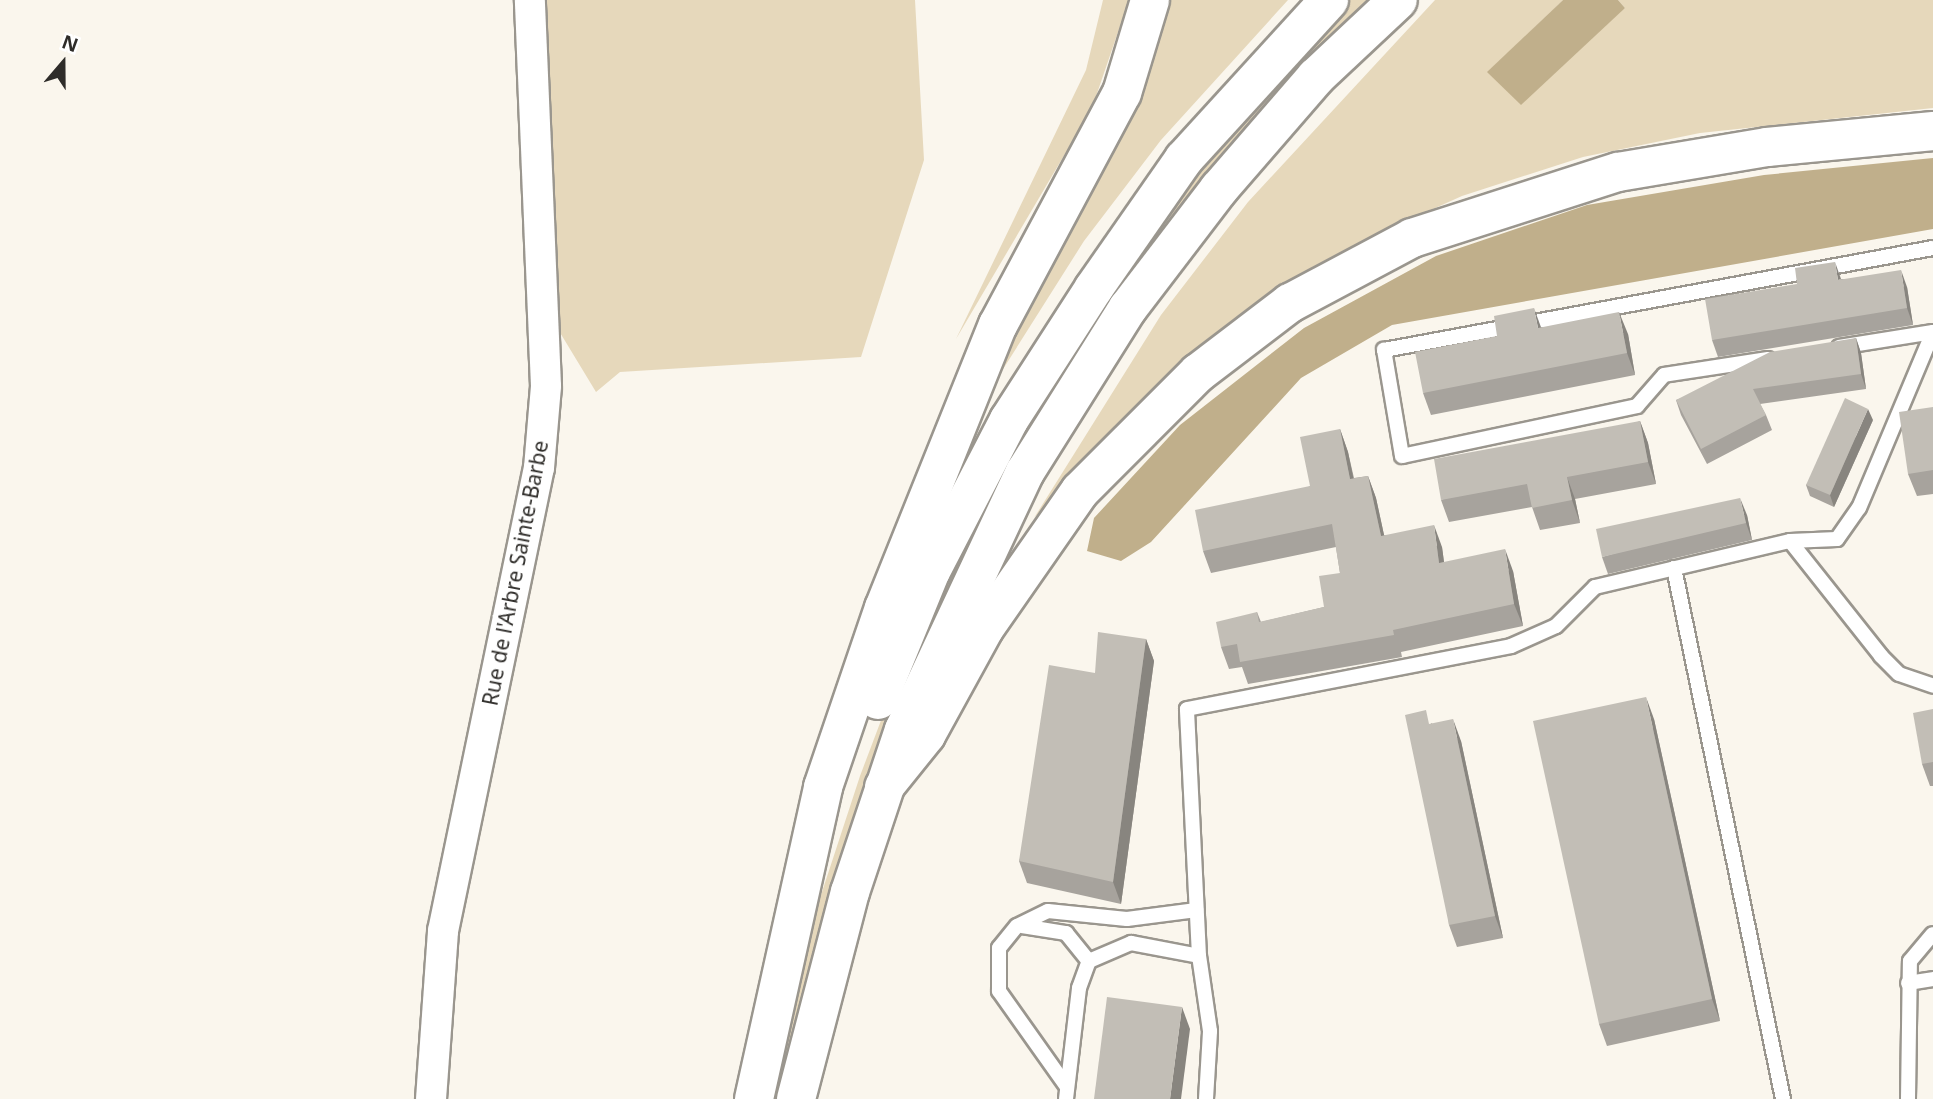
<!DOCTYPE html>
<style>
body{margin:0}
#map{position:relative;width:1933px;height:1099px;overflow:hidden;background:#faf6ed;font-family:"Noto Sans",sans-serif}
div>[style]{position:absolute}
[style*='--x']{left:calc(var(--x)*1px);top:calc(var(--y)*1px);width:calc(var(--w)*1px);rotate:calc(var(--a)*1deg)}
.green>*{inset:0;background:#e6d8bb}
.forest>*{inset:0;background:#c0af8b}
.roads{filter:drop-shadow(2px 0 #9a968e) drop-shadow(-2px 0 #9a968e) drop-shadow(0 2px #9a968e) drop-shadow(0 -2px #9a968e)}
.lane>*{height:14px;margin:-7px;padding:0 7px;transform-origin:7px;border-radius:7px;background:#fff}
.street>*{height:30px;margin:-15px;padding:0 15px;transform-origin:15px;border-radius:15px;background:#fff}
.highway>*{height:38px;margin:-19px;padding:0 19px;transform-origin:19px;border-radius:19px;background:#fff}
.wall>*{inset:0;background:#a7a39d}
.shaded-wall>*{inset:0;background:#88857f}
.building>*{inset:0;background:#c2beb6}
span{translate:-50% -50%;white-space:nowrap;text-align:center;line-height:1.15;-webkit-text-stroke:5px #fff;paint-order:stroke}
.street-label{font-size:21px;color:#2e2c29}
.north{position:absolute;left:28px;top:28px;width:70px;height:70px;-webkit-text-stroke:5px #fff;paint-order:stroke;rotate:20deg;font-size:19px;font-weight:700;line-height:28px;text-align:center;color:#2e2c29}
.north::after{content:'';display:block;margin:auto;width:24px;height:32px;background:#2e2c29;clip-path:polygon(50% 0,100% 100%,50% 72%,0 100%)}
</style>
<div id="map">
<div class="green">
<i style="clip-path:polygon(546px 0,915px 0,924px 160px,861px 357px,620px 372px,596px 392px,556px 326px)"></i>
<i style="clip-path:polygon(1103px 0,1129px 0,1092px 108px,956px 339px,1086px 70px)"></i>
<i style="clip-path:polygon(1165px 0,1288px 0,1161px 140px,1084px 241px,986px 396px)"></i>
<i style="clip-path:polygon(1348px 0,1372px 0,1030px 430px,782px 1099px,771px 1099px,820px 898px,860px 776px,908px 649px,1019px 424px,1194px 170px)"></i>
<i style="clip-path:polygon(1435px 0,1563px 0,1488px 72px,1625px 8px,1618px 0,1933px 0,1933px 108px,1700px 133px,1583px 157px,1462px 196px,1375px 235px,1277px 291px,1191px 357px,1105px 436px,1034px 518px,1161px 315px,1248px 202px)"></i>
</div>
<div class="forest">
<i style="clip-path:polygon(1563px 0,1618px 0,1625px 8px,1521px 105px,1487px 72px)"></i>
<i style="clip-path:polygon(1933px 158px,1933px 229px,1392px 325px,1301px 378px,1151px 542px,1121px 561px,1087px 551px,1094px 518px,1180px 425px,1304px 328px,1436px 256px,1587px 205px,1764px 175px)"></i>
</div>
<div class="roads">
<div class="lane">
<i style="--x:1839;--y:347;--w:95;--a:-9.1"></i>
<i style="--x:1768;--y:359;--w:105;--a:171.3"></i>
<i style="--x:1664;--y:375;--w:41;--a:131.1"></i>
<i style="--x:1637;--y:406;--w:240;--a:168"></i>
<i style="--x:1402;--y:456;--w:108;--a:-99.6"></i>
<i style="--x:1384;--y:350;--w:558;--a:-10.53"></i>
<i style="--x:1790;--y:541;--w:147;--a:51.6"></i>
<i style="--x:1881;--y:656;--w:25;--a:45"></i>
<i style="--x:1899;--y:674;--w:36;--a:19"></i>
<i style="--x:1674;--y:568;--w:542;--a:78.4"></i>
<i style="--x:1022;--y:926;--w:45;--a:9"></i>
<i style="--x:1066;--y:933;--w:36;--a:51"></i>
<i style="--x:1908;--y:983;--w:25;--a:-9"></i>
<i style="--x:1067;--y:1087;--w:118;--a:-125.3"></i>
<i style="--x:999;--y:991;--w:43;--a:-90"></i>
<i style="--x:999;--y:948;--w:28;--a:-51"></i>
<i style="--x:1017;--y:926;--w:34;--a:-26"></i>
<i style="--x:1048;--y:911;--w:79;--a:5.8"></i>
<i style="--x:1127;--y:919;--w:70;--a:-7.4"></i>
<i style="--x:1066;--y:1099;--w:112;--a:-83.3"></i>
<i style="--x:1079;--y:988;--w:29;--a:-70"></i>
<i style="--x:1089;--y:961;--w:46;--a:-23.2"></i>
<i style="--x:1131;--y:943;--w:69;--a:10.8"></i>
<i style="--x:1206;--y:1099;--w:68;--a:-86.6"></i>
<i style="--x:1210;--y:1031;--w:76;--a:-98.3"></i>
<i style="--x:1199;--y:956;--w:247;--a:-92.8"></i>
<i style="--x:1187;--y:709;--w:330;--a:-11"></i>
<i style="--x:1511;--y:646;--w:49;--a:-24"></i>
<i style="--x:1556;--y:626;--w:55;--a:-45"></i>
<i style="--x:1595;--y:587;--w:200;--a:-13.3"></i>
<i style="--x:1790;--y:541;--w:47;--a:-2.4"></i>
<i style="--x:1837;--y:539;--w:38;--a:-55"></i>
<i style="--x:1859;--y:508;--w:191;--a:-67.2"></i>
<i style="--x:1908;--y:1099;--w:138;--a:-89.2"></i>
<i style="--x:1910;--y:961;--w:35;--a:-50"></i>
</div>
<div class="street">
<i style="--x:431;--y:1099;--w:168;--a:-85.9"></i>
<i style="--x:443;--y:931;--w:473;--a:-78.3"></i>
<i style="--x:539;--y:468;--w:82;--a:-85.1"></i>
<i style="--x:546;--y:386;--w:386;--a:-92.4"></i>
</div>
<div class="highway">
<i style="--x:878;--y:700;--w:139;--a:-67.7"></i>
<i style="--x:931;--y:571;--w:170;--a:-62.7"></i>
<i style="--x:1009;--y:420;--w:157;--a:-57.2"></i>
<i style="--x:1094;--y:288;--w:157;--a:-55.1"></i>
<i style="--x:1184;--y:159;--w:215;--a:-47.6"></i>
<i style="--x:884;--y:787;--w:67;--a:-51.1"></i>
<i style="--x:926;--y:735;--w:121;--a:-61.3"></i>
<i style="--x:984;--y:629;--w:168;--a:-55.2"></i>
<i style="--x:1080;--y:491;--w:167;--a:-45"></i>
<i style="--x:1198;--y:373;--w:116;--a:-37.3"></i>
<i style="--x:1290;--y:303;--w:138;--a:-28"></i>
<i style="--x:1412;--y:238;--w:216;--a:-17.8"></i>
<i style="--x:1618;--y:172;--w:151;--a:-9.5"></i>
<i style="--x:1767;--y:147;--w:167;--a:-5.5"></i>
<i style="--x:754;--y:1099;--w:320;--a:-77.5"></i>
<i style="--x:823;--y:787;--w:189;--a:-71.2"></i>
<i style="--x:884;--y:608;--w:305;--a:-68.1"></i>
<i style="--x:998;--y:325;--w:263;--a:-61.9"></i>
<i style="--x:1122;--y:93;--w:97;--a:-73.2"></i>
<i style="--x:796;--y:1099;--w:214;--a:-75.4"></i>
<i style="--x:850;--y:892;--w:171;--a:-71.6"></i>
<i style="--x:904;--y:730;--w:285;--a:-64.9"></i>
<i style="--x:1025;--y:472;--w:194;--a:-57.9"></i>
<i style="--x:1128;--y:308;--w:150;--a:-52.6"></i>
<i style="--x:1219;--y:189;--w:148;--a:-49.1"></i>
<i style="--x:1316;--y:77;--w:112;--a:-43.2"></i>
</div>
</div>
<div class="wall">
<i style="clip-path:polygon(1841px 279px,1907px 287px,1913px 325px,1718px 357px,1712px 340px)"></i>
<i style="clip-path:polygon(1541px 327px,1628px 334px,1635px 375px,1431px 415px,1423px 393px)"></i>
<i style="clip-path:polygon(1856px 338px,1861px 353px,1866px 389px,1760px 404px,1766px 415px,1772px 430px,1707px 464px,1681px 415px,1676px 400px)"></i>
<i style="clip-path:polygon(1933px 407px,1933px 494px,1917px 496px,1908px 474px)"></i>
<i style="clip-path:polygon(1873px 420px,1834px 507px,1810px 496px,1806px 485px)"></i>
<i style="clip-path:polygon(1640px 421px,1648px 443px,1656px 484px,1575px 499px,1580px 523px,1540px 530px,1532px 507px,1449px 522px,1441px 500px)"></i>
<i style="clip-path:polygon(1340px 429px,1348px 452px,1354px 478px,1368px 476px,1376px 498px,1384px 535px,1442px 547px,1444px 562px,1513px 571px,1523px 626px,1401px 652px,1402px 657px,1248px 684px,1242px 667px,1229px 669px,1221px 647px,1257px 612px,1261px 622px,1324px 607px,1340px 573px,1336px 547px,1211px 573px,1203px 551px,1310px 486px)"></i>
<i style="clip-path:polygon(1747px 515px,1752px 540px,1608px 574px,1602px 557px)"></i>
<i style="clip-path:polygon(1146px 639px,1154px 661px,1121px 904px,1027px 883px,1019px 861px,1095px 673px)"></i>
<i style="clip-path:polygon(1933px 709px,1933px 786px,1930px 786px,1922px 764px)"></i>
<i style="clip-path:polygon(1654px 719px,1720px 1021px,1607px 1046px,1599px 1024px)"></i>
<i style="clip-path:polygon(1431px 723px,1461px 741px,1503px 938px,1457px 947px,1449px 925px)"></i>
</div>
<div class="shaded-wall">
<i style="clip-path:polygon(1835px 262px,1841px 279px,1838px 280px)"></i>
<i style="clip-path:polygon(1901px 270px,1907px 287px,1913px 325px,1907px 308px)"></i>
<i style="clip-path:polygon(1534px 308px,1542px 330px,1538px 328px)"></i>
<i style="clip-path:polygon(1619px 312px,1628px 334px,1635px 375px,1627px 353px)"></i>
<i style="clip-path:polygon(1856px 338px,1861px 353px,1866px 389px,1861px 374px)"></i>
<i style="clip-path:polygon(1868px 409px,1873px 420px,1834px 507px,1830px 495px)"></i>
<i style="clip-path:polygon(1640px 421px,1648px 443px,1656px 484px,1648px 462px)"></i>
<i style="clip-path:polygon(1340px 429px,1348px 452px,1358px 501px,1350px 479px)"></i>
<i style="clip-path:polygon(1368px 476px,1376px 498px,1389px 558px,1381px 536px)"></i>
<i style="clip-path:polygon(1567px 477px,1575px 499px,1580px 523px,1572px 500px)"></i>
<i style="clip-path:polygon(1740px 498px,1747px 515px,1752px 540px,1746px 523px)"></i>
<i style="clip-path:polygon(1434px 525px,1442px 547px,1447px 585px,1439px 563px)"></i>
<i style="clip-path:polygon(1505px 549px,1513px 571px,1523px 626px,1514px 604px)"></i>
<i style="clip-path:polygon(1146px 639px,1154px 661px,1121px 904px,1113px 882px)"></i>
<i style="clip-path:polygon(1646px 697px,1654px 719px,1720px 1021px,1712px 999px)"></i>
<i style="clip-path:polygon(1453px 719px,1461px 741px,1503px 938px,1495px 916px)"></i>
<i style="clip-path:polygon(1182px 1007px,1190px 1029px,1181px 1099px,1170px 1099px)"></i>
</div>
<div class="building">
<i style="clip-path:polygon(1835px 262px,1838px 280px,1901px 270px,1907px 308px,1712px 340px,1705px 299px,1797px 284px,1795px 268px)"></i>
<i style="clip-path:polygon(1534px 308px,1538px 328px,1619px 312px,1627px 353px,1423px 393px,1415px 352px,1497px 336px,1494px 316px)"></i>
<i style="clip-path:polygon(1856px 338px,1861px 374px,1753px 389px,1766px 415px,1701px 449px,1676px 400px,1770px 352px)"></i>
<i style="clip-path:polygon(1845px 398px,1868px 409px,1830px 495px,1806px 485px)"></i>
<i style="clip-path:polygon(1933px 407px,1933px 470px,1908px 474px,1899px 412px)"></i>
<i style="clip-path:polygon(1640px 421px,1648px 462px,1567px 477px,1572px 500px,1532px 508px,1527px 484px,1441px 500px,1434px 459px)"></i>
<i style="clip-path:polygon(1340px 429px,1350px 479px,1368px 476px,1381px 536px,1434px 525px,1439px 563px,1505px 549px,1514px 604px,1393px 630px,1394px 635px,1240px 662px,1237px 644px,1221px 647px,1216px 622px,1257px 612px,1259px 622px,1324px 607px,1319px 576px,1340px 573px,1332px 524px,1203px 551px,1195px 510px,1310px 486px,1300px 437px)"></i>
<i style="clip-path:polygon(1740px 498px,1746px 523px,1602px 557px,1596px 529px)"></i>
<i style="clip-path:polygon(1098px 632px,1146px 639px,1113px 882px,1019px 861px,1049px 665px,1095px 673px)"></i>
<i style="clip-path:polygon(1646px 697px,1712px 999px,1599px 1024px,1533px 721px)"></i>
<i style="clip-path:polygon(1933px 709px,1933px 762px,1922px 764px,1913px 713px)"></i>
<i style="clip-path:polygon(1426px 710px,1429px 724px,1453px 719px,1495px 916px,1449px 925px,1405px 715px)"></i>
<i style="clip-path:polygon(1107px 997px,1182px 1007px,1170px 1099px,1094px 1099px)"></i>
</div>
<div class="street-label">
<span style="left:515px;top:573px;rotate:-79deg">Rue de l'Arbre Sainte-Barbe</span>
</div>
<div class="north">N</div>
</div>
